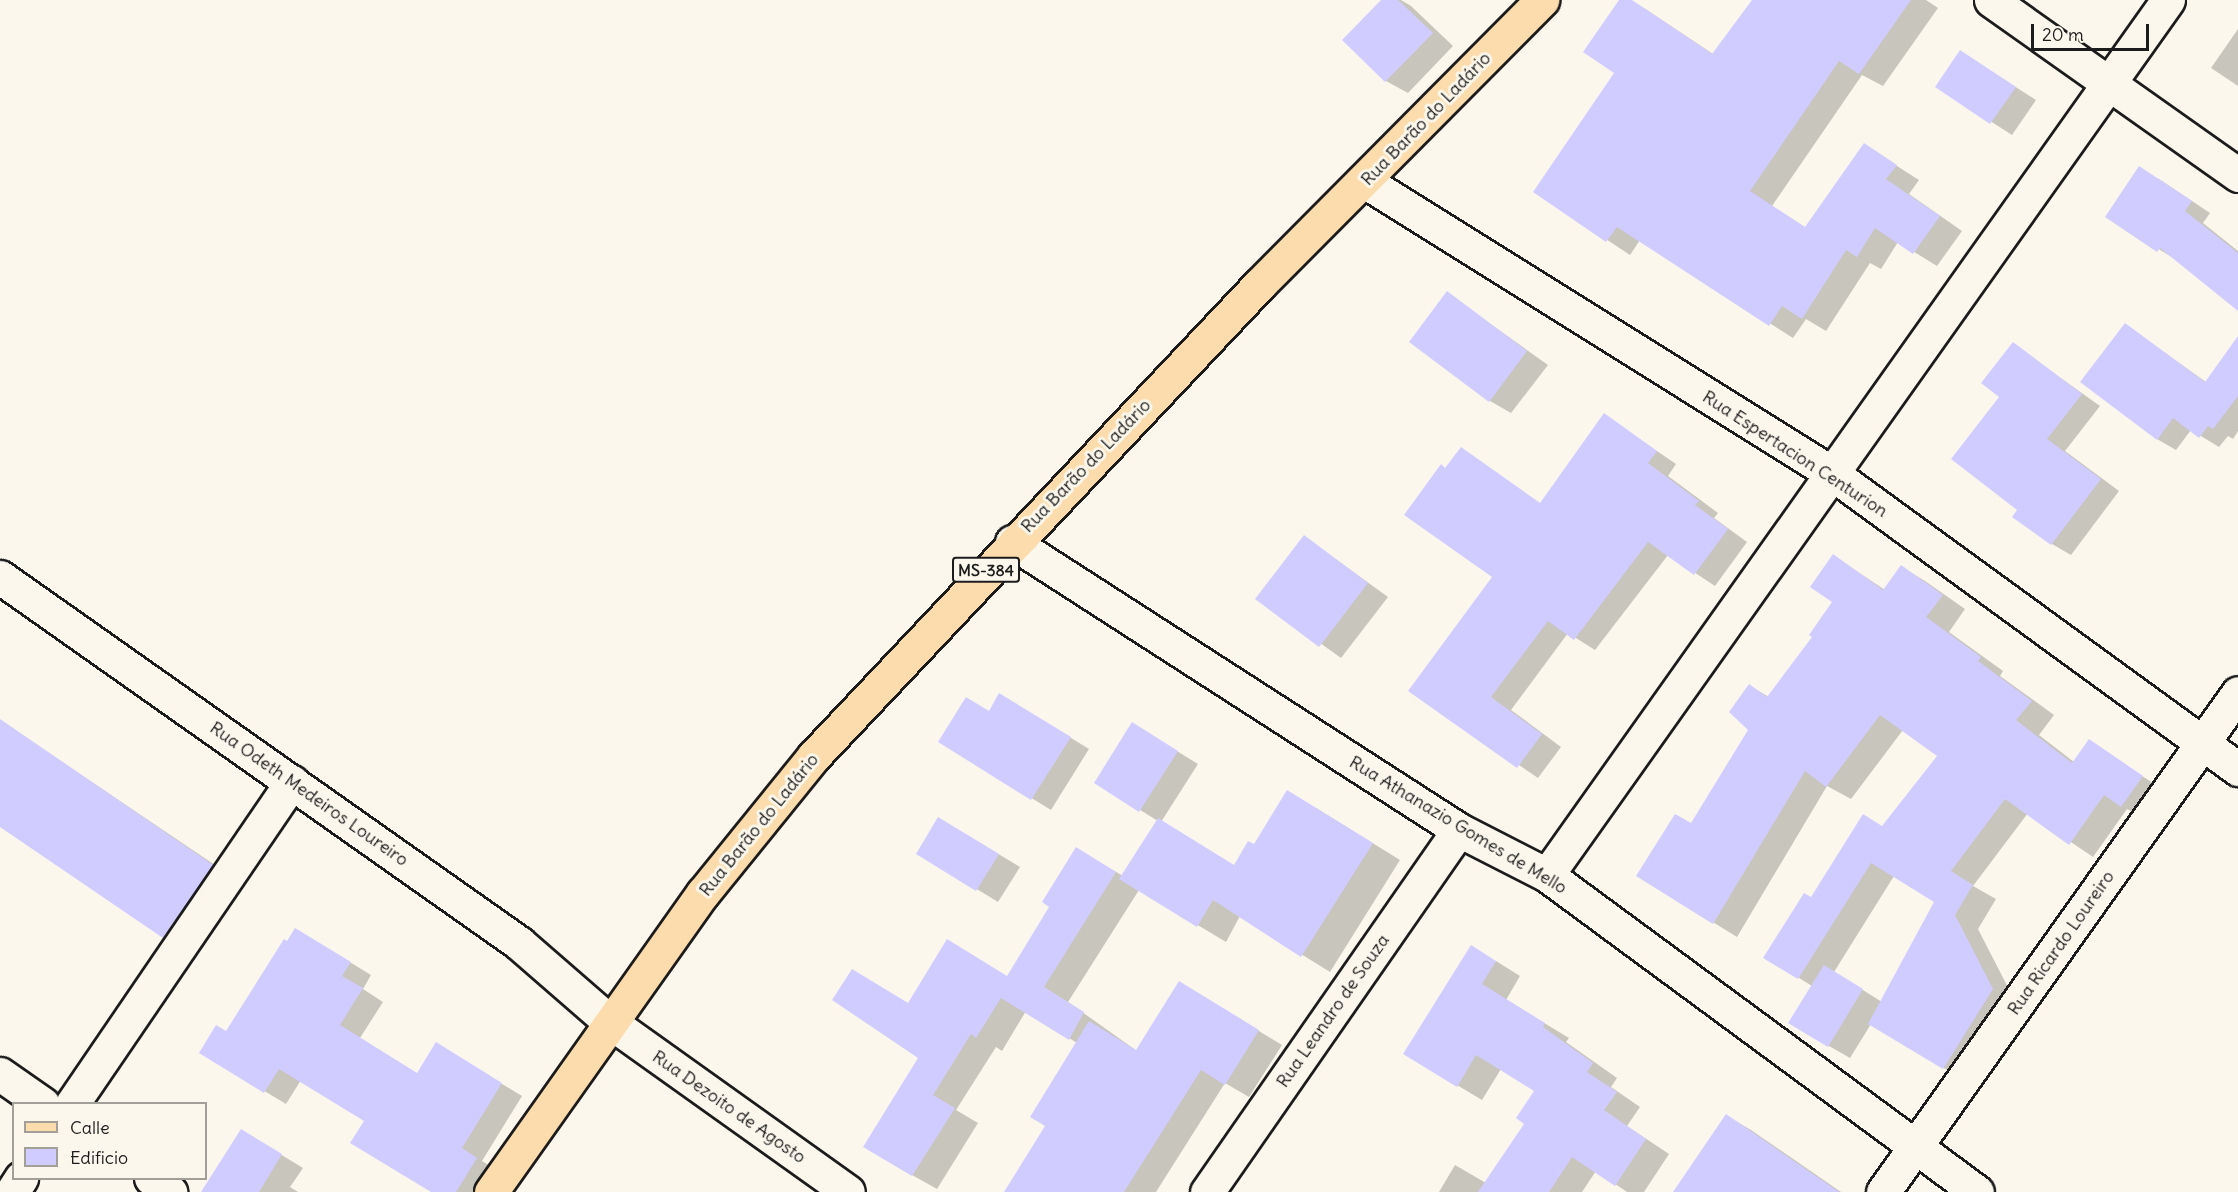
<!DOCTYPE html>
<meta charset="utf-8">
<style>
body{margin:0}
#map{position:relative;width:2238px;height:1192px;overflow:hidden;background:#fbf7ec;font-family:Delius,sans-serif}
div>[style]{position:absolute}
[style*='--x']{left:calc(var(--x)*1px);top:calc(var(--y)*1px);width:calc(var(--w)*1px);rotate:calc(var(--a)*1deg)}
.shadow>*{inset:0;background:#0003}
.building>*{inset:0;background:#d1ccff}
.roads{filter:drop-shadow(2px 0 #1c1c1c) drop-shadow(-2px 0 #1c1c1c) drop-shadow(0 2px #1c1c1c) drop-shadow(0 -2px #1c1c1c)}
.minor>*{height:33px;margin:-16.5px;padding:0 16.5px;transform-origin:16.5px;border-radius:16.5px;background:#fbf7ec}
.tertiary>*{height:33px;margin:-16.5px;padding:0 16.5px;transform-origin:16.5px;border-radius:16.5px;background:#fbf7ec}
.primary>*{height:33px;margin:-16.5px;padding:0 16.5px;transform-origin:16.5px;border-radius:16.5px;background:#fcdcac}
span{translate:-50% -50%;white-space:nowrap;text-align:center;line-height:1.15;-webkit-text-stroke:6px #fbf7ec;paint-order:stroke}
.shield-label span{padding:2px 4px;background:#fbf7ec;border:2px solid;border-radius:4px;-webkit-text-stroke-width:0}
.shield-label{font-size:16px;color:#1c1c1c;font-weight:700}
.street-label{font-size:18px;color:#1c1c1c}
.legend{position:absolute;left:12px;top:1102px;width:195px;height:78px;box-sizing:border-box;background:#fbf7ec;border:2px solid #a29f99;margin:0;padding:8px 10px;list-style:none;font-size:18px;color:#1c1c1c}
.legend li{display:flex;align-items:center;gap:12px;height:30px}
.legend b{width:30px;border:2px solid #a29f99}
.scale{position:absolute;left:2031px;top:24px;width:118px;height:27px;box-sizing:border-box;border:3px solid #1c1c1c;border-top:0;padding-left:8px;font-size:18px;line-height:21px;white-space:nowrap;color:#1c1c1c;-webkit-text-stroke:4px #fbf7ec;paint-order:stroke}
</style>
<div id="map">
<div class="shadow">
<i style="clip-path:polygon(1383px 0,1401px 0,1411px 6px,1453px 46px,1408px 93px,1386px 81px,1344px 40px)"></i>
<i style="clip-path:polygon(1621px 0,1630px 0,1647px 10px,1713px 54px,1754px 0,1926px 0,1938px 8px,1883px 86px,1862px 75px,1772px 206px,1806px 228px,1864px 145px,1919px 180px,1909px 194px,1962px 231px,1937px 266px,1898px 242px,1881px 269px,1870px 263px,1826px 331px,1806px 319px,1793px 338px,1640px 240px,1630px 255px,1535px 192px,1616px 73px)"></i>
<i style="clip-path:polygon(2238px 29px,2238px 86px,2211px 68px)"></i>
<i style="clip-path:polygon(1961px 52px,2036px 100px,2012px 135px,1937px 87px)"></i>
<i style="clip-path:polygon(2159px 179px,2210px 213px,2203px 223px,2238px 251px,2238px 310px,2178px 261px,2107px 217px)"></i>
<i style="clip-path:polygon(1447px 293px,1548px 365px,1511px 413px,1490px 401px)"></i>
<i style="clip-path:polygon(2126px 325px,2206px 382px,2238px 339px,2238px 431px,2233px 439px,2228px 436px,2219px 447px,2191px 430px,2176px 450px,2157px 439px)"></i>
<i style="clip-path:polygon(2013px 344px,2100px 406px,2065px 451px,2119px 491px,2071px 555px,2052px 544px,2001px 397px)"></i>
<i style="clip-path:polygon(1604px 415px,1676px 464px,1668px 476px,1718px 513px,1714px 518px,1747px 542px,1715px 586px,1668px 555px,1595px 650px,1568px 633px,1511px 710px,1561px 747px,1538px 778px,1410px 690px,1494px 577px,1446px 469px,1461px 449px,1541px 504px)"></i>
<i style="clip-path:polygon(1305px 537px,1388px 597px,1341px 658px,1257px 598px)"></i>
<i style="clip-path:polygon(evenodd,1834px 556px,1885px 590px,1902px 567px,1925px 581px,1965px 609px,1949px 632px,2003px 671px,2000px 676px,2054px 715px,2039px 735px,2074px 762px,2089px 741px,2165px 791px,2145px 819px,2127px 809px,2093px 857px,2028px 813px,1973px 886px,1996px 899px,1978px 929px,2016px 1003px,1967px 1082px,1871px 1024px,1850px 1058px,1829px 1046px,1790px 1022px,1812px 986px,1765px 957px,1812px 899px,1883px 828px,1939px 756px,1903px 730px,1851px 799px,1827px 786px,1737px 937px,1638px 876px,1692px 825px,1750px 730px,1750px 686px,1769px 697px,1814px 637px,1835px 602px,1834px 556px,1894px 876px,1936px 902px,1882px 1002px,1834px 972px,1894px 876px)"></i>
<i style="clip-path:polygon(1019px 706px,1089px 749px,1051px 810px,940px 742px,989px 712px)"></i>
<i style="clip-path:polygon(0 720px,243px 884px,194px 955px,0 825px)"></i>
<i style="clip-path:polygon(1154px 737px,1198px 764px,1161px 822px,1235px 866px,1254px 846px,1316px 808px,1400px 860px,1330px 972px,1240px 916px,1226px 942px,1139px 890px,1068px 1002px,1137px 1051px,1203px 997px,1282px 1045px,1249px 1097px,1225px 1083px,1156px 1192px,1006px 1192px,1047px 1126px,1077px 1043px,1026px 1011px,1002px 1051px,996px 1047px,956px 1110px,978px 1123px,937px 1189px,912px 1175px,920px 1058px,909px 1004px,1008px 977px,1101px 863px,1123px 876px,1158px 821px,1096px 783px)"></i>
<i style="clip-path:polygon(960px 831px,1020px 867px,998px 902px,918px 853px)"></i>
<i style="clip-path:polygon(317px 942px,371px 975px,363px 989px,383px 1002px,360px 1038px,418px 1074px,457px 1057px,522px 1096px,482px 1161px,498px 1171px,484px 1192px,433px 1192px,366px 1121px,301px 1080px,286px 1104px,201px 1053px,226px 1033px)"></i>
<i style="clip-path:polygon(1496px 961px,1520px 976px,1506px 1000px,1569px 1038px,1566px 1042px,1617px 1078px,1611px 1087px,1640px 1107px,1627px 1126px,1669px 1154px,1644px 1192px,1627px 1192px,1596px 1171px,1582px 1192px,1439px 1192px,1455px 1165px,1486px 1183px,1526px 1123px,1536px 1091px,1501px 1069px,1482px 1100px,1405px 1054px)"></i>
<i style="clip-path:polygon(1727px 1116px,1751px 1130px,1841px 1192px,1686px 1192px)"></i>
<i style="clip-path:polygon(262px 1143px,303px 1168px,290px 1187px,298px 1192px,221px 1192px)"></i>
</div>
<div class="building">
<i style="clip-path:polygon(1381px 0,1398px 0,1433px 33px,1385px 82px,1342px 40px)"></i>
<i style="clip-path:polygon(1619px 0,1632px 0,1712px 54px,1752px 0,1911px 0,1859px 74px,1839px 61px,1750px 191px,1805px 227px,1864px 143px,1897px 165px,1886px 179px,1940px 216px,1913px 254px,1875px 228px,1857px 257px,1846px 250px,1802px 319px,1782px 306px,1769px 326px,1617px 227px,1606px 242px,1533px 192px,1614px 73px,1583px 52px)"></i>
<i style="clip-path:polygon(1960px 50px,2016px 87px,1990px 124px,1935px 87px)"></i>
<i style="clip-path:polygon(2139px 166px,2192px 201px,2185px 211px,2238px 253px,2238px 311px,2160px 248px,2157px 252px,2105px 217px)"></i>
<i style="clip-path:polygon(1447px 291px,1527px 351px,1489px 402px,1409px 342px)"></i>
<i style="clip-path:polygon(2125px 323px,2205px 382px,2238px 336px,2238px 396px,2213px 429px,2208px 426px,2199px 438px,2173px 418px,2157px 440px,2080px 382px)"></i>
<i style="clip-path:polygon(2013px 342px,2082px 394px,2047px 439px,2101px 479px,2051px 545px,2012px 517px,2017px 510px,1951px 459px,1999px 397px,1981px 383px)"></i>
<i style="clip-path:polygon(1604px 413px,1657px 451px,1648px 463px,1699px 501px,1695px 505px,1728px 529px,1694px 575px,1648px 542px,1574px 640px,1548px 621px,1491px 697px,1542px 734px,1517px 768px,1408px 691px,1492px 577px,1404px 515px,1441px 464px,1445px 468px,1461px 447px,1540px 503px)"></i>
<i style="clip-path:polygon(1304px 535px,1368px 583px,1319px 647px,1255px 599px)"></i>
<i style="clip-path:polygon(1833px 554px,1883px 590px,1901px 565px,1943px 595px,1926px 617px,1981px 657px,1978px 661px,2032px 701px,2016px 720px,2072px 763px,2089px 739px,2143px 776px,2121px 807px,2104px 795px,2069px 845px,2005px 799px,1951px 871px,1973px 885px,1955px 915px,1993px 989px,1943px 1069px,1868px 1024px,1934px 902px,1871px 863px,1798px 979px,1763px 958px,1804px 893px,1811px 897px,1863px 814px,1882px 826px,1937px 756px,1880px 715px,1826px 787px,1805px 771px,1713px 924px,1636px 876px,1675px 814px,1691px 823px,1748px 730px,1729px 712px,1749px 684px,1767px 697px,1812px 637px,1809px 635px,1832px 602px,1810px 587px)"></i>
<i style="clip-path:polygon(999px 693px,1071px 737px,1031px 800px,938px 742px,966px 697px,989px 711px)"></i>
<i style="clip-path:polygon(0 719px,213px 865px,163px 938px,0 827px)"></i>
<i style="clip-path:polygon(1132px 722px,1178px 751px,1139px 812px,1094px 783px)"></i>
<i style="clip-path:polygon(1287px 790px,1373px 843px,1301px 957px,1213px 900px,1197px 927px,1119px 879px,1158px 818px,1234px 865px,1248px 841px,1254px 844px)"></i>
<i style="clip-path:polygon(938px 817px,999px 854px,976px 891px,916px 854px)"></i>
<i style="clip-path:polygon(1076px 847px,1116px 872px,1044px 987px,1084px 1012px,1069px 1040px,1001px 998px,976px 1038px,971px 1034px,933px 1095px,955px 1108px,912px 1176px,863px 1147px,918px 1058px,832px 1000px,852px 969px,908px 1003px,947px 939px,1007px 976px,1049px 907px,1042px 902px)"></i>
<i style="clip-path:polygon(295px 928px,351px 962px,342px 976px,363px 988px,340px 1025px,417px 1073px,436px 1042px,502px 1083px,462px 1148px,477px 1158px,456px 1192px,431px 1192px,350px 1143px,364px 1121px,279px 1069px,264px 1093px,199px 1053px,216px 1025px,226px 1031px,284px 939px,287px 941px)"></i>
<i style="clip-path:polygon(1471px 945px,1496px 961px,1482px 984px,1545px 1023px,1543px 1027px,1593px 1063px,1587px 1072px,1617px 1092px,1604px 1110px,1646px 1139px,1615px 1186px,1572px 1157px,1549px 1192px,1478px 1192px,1524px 1124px,1516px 1118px,1534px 1091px,1476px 1055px,1457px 1087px,1403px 1054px)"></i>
<i style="clip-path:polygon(1824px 965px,1863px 989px,1828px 1047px,1788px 1023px)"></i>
<i style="clip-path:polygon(1179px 981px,1259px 1030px,1225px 1085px,1201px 1070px,1124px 1192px,1004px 1192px,1045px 1126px,1030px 1117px,1089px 1021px,1136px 1050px)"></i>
<i style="clip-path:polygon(1726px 1114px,1839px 1192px,1673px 1192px)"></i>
<i style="clip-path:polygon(241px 1129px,282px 1154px,259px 1192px,201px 1192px)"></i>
</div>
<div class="roads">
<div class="minor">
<i style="--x:1366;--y:182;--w:547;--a:32.01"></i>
<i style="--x:1830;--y:472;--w:505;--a:36.05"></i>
<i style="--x:1012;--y:542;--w:532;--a:32.79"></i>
<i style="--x:1459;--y:830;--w:99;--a:27.1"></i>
<i style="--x:1547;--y:875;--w:534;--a:36.4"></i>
<i style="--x:0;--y:577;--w:635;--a:35.19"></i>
<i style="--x:519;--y:943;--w:121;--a:41"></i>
<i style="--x:610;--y:1022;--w:292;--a:35.5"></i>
<i style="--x:1547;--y:875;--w:1073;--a:-54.64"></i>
<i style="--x:0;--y:1074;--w:52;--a:34.9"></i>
<i style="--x:72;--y:1104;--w:390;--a:-55.7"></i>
<i style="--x:151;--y:1178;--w:24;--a:36"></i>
<i style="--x:12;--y:1192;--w:17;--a:-57"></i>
<i style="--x:1207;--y:1192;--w:441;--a:-55.2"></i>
<i style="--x:1883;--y:1192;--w:612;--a:-54.57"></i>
</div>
<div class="tertiary">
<i style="--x:1991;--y:0;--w:303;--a:35.3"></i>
</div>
<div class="primary">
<i style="--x:491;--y:1192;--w:367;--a:-54.7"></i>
<i style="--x:703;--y:893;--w:176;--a:-51"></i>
<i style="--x:814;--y:756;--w:648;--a:-46.63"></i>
<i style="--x:1259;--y:285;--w:402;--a:-45.2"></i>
</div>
</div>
<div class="shield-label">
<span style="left:986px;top:570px">MS-384</span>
</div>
<div class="street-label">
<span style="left:1426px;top:119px;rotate:-46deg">Rua Barão do Ladário</span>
<span style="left:1795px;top:454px;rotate:33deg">Rua Espertacion Centurion</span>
<span style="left:1086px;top:466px;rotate:-46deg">Rua Barão do Ladário</span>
<span style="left:309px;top:794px;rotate:35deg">Rua Odeth Medeiros Loureiro</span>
<span style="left:759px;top:825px;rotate:-51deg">Rua Barão do Ladário</span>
<span style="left:1458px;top:825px;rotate:31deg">Rua Athanazio Gomes de Mello</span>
<span style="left:2061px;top:943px;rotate:-55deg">Rua Ricardo Loureiro</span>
<span style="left:1333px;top:1011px;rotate:-55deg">Rua Leandro de Souza</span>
<span style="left:729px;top:1107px;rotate:35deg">Rua Dezoito de Agosto</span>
</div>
<ul class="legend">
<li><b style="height:8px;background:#fcdcac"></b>Calle</li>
<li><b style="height:16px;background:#d1ccff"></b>Edificio</li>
</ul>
<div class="scale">20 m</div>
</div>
